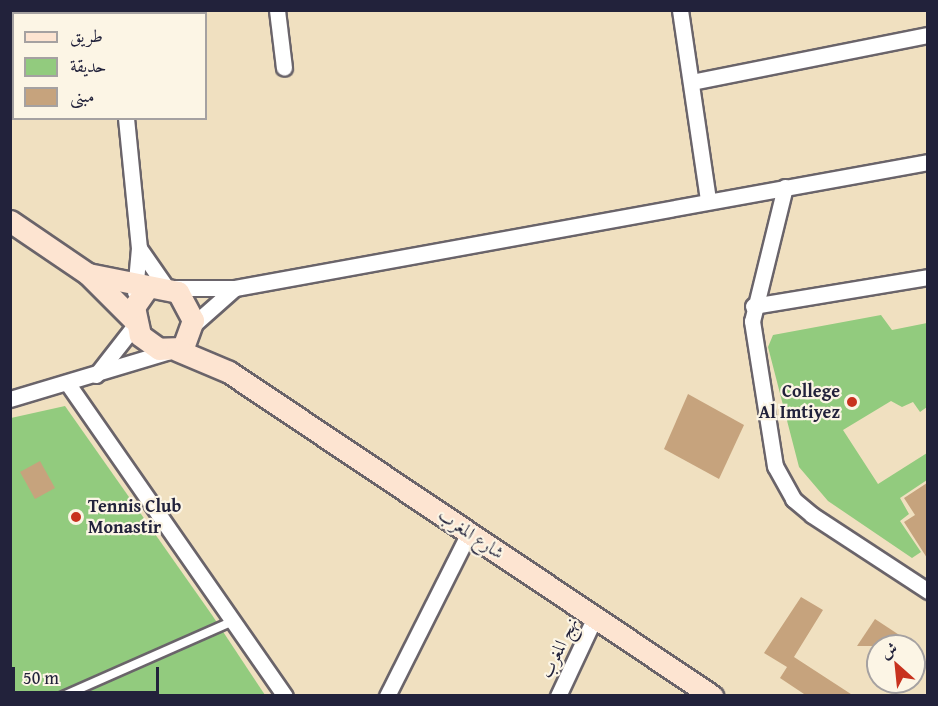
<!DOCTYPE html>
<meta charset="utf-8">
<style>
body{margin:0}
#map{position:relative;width:938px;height:706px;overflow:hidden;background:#f0e0c0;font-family:"Gentium Book Plus",Amiri,serif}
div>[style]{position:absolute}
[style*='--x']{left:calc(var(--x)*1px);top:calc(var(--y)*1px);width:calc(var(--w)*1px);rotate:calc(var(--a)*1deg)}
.green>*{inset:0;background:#92cb7e}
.building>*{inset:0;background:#c6a37d}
.roads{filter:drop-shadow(2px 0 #6a646a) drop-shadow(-2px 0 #6a646a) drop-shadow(0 2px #6a646a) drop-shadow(0 -2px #6a646a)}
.lane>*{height:8px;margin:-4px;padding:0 4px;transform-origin:4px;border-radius:4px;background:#fff}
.street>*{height:15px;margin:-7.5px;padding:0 7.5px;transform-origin:7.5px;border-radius:7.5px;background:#fff}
.secondary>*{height:21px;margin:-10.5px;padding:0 10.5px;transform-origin:10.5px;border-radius:10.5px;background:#fde4d1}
.dots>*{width:16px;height:16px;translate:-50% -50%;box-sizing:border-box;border:3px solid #fcf5e5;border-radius:50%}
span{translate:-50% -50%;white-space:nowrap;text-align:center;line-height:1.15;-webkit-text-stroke:4.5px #fcf5e5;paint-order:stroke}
.poi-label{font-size:18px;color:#22223b;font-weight:700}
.right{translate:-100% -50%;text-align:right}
.left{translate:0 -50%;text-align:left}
.street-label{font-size:18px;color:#22223b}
.frame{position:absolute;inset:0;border:12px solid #22223b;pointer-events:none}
.legend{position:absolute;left:12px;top:12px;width:195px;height:108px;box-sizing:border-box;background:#fcf5e5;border:2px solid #a5a1a1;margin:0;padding:8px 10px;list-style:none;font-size:18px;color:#22223b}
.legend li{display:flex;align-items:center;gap:12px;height:30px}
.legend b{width:30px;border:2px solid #a5a1a1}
.north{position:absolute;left:866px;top:634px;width:60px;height:60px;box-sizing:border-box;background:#fcf5e5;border:2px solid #a5a1a1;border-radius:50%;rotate:333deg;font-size:16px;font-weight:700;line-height:24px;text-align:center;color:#22223b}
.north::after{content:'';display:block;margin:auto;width:21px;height:27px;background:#c8321e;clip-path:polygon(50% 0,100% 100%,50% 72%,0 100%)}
.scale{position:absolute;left:12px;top:667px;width:147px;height:27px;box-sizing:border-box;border:3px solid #22223b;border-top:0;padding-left:8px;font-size:18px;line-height:21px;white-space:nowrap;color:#22223b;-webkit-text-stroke:4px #fcf5e5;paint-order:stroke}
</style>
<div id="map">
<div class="green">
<i style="clip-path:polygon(881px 315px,892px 330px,927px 323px,927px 407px,920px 412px,913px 402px,902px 407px,891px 401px,843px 430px,878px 484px,927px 453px,927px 480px,900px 498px,909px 514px,900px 521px,921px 552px,912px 558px,828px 501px,799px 467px,768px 347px,773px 335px)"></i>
<i style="clip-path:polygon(65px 406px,212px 615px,265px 695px,11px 695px,11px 418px)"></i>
</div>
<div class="building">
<i style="clip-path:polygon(688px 394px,744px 425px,719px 479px,664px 449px)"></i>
<i style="clip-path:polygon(40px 461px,55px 488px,35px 499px,20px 472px)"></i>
<i style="clip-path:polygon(927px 483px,927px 558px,904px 522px,915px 515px,904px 498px)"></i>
<i style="clip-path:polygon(801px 597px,823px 610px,794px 657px,854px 696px,807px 696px,780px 678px,787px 667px,764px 653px)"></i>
<i style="clip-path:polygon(875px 619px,916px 646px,857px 646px)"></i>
</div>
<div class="roads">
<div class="lane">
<i style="--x:63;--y:696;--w:186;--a:-23.8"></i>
</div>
<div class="street">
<i style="--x:116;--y:10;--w:4;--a:90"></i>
<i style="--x:277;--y:10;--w:58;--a:83.1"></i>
<i style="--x:680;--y:10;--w:192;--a:81.6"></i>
<i style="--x:10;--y:31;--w:4;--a:27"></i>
<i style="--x:692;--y:82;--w:241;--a:-11.3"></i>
<i style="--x:126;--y:118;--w:131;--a:84.3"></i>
<i style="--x:139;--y:248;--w:44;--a:95.2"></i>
<i style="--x:785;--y:187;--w:138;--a:103.8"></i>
<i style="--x:752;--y:321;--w:147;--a:81"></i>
<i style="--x:775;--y:466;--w:38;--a:61"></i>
<i style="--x:793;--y:499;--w:25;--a:40"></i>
<i style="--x:812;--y:515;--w:139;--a:33.2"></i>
<i style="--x:139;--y:248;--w:47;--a:55.3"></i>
<i style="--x:170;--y:288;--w:65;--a:0"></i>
<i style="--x:235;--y:288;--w:704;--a:-10.3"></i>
<i style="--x:753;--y:306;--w:177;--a:-9.4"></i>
<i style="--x:193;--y:325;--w:56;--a:-41.4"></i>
<i style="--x:96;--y:375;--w:63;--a:-52"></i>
<i style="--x:68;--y:384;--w:380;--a:55.2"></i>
<i style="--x:10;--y:399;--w:167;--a:-16.7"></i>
<i style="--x:387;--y:696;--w:182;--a:-63.3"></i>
<i style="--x:558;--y:696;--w:87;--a:-64.9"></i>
</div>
<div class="secondary">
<i style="--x:10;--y:221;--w:94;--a:34.2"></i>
<i style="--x:88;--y:274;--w:64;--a:45"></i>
<i style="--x:88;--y:274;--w:92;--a:11.3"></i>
<i style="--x:178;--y:292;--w:32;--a:62"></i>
<i style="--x:193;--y:320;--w:30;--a:110"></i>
<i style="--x:183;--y:348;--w:24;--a:178"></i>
<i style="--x:159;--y:349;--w:24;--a:-144"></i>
<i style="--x:140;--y:335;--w:29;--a:-102"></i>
<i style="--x:134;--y:307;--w:24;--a:-55"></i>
<i style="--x:177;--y:350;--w:56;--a:22.9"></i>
<i style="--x:229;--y:372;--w:582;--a:33.85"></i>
</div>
</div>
<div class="dots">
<i style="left:852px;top:402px;background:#c8321e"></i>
<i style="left:76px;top:517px;background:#c8321e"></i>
</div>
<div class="poi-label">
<span class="right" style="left:840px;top:402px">College<br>Al Imtiyez</span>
<span class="left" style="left:88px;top:517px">Tennis Club<br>Monastir</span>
</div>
<div class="street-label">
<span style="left:471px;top:534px;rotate:34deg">شارع المغرب</span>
<span style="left:559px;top:648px;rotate:-64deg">نهج المغرب</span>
</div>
<div class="frame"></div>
<ul class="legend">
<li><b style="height:8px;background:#fde4d1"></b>طريق</li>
<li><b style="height:16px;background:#92cb7e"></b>حديقة</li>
<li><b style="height:16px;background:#c6a37d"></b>مبنى</li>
</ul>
<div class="north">ش</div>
<div class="scale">50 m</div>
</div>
